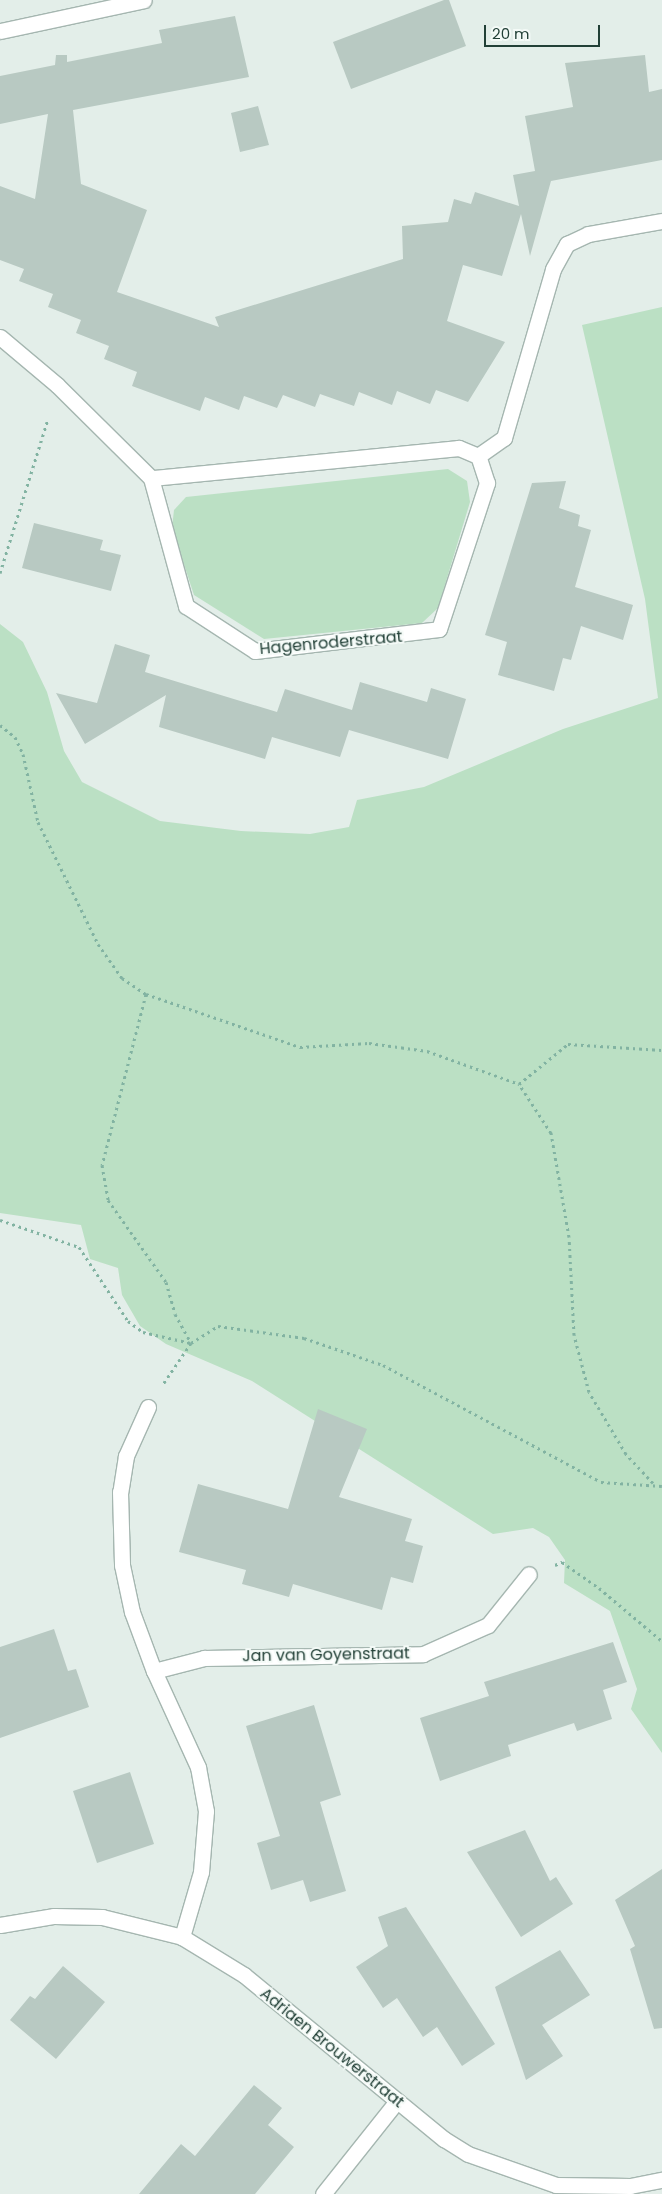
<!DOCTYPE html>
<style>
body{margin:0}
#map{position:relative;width:662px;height:2194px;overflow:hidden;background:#e3eee9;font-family:Poppins,sans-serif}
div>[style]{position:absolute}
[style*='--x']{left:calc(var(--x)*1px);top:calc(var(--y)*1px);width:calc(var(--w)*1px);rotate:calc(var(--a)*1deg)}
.green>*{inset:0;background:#bbe0c4}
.building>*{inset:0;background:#b8c9c2}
.path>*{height:3px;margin-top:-1.5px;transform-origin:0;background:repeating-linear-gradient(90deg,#82b3a2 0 2.5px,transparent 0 6.5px)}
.roads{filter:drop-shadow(1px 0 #a5b6b0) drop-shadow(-1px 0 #a5b6b0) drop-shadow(0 1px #a5b6b0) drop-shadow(0 -1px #a5b6b0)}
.street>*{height:15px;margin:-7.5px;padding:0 7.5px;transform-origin:7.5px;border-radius:7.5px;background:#fff}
.secondary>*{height:15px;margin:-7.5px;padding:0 7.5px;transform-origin:7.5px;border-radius:7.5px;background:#fff}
span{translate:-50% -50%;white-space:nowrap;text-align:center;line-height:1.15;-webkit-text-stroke:4px #f4faf7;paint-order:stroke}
.street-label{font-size:16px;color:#224037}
.scale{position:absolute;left:484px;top:25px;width:116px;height:22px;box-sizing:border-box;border:2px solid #224037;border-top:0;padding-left:6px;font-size:15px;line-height:18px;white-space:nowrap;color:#224037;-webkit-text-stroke:4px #f4faf7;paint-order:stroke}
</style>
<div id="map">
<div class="green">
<i style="clip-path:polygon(662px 307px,662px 1753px,631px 1709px,637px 1689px,610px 1611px,564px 1583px,565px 1560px,549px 1537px,533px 1528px,493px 1534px,252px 1381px,166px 1344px,140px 1326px,122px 1295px,118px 1268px,90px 1259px,81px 1225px,0 1213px,0 624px,23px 642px,47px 692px,64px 751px,82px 782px,160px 821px,241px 831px,310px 834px,349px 827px,357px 800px,424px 787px,563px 729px,658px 698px,645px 599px,582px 325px)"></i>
<i style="clip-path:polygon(448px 469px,467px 481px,470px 502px,438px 608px,422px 623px,264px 639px,194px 595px,172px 528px,174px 510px,186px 497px)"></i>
</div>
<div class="building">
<i style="clip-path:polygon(444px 0,449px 0,466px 46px,351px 89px,333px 42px)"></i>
<i style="clip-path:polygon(235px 16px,249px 77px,73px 110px,81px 184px,147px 210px,117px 292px,219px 327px,215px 317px,403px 259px,402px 226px,448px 222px,454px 199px,471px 204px,475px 192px,519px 206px,513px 175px,535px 171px,525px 116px,573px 107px,565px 63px,645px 55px,649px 92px,662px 89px,662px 160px,551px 181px,530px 256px,521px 214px,502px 276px,463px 265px,447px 321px,505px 342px,468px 402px,436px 390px,430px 404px,397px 391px,392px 405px,359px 392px,354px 406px,320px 394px,315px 407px,283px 395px,277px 408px,244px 396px,239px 410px,205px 397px,200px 411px,132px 386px,137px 372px,104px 359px,109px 346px,76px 333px,81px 320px,48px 307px,53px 294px,19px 281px,24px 269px,0 260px,0 186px,35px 199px,48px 114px,0 124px,0 76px,55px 65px,56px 55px,67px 55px,67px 62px,162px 43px,159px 30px)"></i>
<i style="clip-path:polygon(258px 106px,269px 145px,240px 152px,231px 113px)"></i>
<i style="clip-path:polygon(566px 481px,559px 508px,580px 515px,578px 526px,591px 530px,575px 587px,633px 605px,623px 640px,581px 626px,571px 660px,563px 658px,554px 691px,498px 675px,507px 642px,485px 635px,532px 483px)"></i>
<i style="clip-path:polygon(34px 523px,103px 540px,100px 550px,121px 555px,111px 591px,22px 568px)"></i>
<i style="clip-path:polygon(115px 644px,150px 655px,145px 672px,277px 712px,285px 689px,352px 710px,360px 682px,427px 702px,431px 688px,466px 699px,448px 759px,349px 730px,340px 757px,272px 737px,265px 759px,159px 727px,166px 695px,85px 744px,56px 693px,97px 703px)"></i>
<i style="clip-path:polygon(318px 1409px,367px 1429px,339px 1497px,412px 1519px,405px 1541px,423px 1546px,413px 1583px,391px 1577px,382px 1610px,293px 1584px,289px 1597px,242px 1584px,246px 1570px,179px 1552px,198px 1484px,288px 1509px)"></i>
<i style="clip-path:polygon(54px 1629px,68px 1671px,76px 1669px,89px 1707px,0 1738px,0 1647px)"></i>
<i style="clip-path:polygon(613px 1642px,627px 1682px,603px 1690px,612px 1719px,577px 1731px,574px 1723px,508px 1745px,511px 1756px,440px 1781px,420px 1718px,489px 1696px,484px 1682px)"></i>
<i style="clip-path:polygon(314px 1705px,341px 1795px,320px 1802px,346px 1891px,310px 1902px,303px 1880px,271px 1890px,257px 1843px,280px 1836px,246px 1726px)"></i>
<i style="clip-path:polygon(130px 1772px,154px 1844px,97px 1863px,73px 1791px)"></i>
<i style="clip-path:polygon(525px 1830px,550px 1881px,556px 1877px,573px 1904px,521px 1937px,467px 1852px)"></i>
<i style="clip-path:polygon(662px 1869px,662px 2028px,654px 2029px,630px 1949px,635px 1946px,615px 1900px)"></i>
<i style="clip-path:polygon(406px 1907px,495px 2044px,462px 2066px,437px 2027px,423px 2037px,397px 1998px,383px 2008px,356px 1967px,388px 1946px,378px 1917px)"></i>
<i style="clip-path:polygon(560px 1950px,590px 1995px,542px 2025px,563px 2056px,526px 2080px,495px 1987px)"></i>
<i style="clip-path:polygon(63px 1966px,105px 2002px,56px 2059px,10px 2020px,30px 1996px,35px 1999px)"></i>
<i style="clip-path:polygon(254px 2085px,282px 2108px,268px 2125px,294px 2147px,255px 2194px,139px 2194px,181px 2144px,195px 2156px)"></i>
</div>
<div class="path">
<i style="--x:0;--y:573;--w:161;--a:-72.7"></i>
<i style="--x:0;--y:725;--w:19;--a:39"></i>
<i style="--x:15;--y:737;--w:19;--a:65"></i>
<i style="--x:23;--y:754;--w:70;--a:77.6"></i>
<i style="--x:38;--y:822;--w:136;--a:63.8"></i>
<i style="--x:98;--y:944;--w:42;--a:54.8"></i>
<i style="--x:122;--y:978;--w:29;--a:34"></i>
<i style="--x:146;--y:994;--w:163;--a:19"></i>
<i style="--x:300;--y:1047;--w:69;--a:-3.3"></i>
<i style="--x:369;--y:1043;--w:59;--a:7.9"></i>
<i style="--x:427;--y:1051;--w:98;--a:19.7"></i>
<i style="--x:146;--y:994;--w:177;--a:104.4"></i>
<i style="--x:102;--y:1165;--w:36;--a:80"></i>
<i style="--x:108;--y:1200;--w:100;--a:54.7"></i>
<i style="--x:166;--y:1282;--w:33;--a:74"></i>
<i style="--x:175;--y:1314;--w:33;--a:61"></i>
<i style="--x:191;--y:1343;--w:50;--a:124.3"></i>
<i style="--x:0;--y:1220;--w:83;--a:18.9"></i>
<i style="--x:79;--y:1247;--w:89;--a:56.5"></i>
<i style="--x:128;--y:1321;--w:19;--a:36"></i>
<i style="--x:143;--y:1332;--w:49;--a:12.9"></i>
<i style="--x:191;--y:1343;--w:32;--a:-32"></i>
<i style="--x:218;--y:1326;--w:87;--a:7.9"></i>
<i style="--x:304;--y:1338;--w:83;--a:18.9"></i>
<i style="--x:383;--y:1365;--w:247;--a:28.2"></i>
<i style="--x:601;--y:1482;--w:61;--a:3.8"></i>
<i style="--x:653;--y:1483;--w:40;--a:-133"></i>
<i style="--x:626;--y:1454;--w:72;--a:-120.8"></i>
<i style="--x:589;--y:1392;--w:59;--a:-104.7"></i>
<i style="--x:574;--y:1335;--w:98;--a:-92.9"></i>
<i style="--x:569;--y:1237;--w:106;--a:-99.8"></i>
<i style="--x:551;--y:1133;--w:59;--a:-123.1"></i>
<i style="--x:519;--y:1084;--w:63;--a:-39.2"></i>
<i style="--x:568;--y:1044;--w:94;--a:3.7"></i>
<i style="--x:555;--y:1565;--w:8;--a:-23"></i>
<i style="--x:562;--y:1562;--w:45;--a:35.1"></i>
<i style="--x:599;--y:1588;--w:82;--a:40.1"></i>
</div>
<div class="roads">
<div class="street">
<i style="--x:0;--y:337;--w:75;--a:40.1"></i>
<i style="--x:57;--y:385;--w:132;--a:44.7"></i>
<i style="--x:151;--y:478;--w:133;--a:74.7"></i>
<i style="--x:186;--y:606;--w:82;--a:33.1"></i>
<i style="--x:255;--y:651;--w:185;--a:-6.8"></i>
<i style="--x:439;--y:629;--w:154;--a:-71.8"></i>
<i style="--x:487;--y:483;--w:28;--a:-108"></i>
<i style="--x:478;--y:456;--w:21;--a:-157"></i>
<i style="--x:459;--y:448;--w:309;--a:174.4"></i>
<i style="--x:478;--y:456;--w:32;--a:-35"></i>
<i style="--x:504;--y:438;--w:176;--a:-73.8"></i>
<i style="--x:553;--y:269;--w:29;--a:-61"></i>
<i style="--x:567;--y:244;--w:23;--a:-25"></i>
<i style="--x:588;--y:234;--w:75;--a:-10"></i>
<i style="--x:148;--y:1407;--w:54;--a:114.2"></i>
<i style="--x:126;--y:1456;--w:36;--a:99"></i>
<i style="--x:120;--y:1492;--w:73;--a:88.4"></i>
<i style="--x:122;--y:1565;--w:48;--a:78"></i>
<i style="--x:132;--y:1612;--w:63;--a:69.6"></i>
<i style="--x:154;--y:1671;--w:106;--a:65.4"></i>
<i style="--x:198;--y:1767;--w:45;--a:79.7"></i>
<i style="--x:206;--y:1811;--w:61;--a:94.7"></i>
<i style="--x:201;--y:1872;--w:68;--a:106.3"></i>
<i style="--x:154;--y:1671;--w:52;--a:-14.6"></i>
<i style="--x:204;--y:1658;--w:219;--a:-1"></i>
<i style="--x:423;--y:1654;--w:71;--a:-24"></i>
<i style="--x:488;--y:1625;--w:65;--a:-51.2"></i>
<i style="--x:0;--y:1925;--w:55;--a:-9.5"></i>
<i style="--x:54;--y:1916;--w:48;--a:1.2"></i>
<i style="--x:102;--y:1917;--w:82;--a:14"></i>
<i style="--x:182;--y:1937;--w:73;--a:31.5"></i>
<i style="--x:244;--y:1975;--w:259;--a:39.4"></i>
<i style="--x:444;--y:2139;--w:28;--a:32"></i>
<i style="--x:468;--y:2154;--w:93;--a:19.4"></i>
<i style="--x:556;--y:2185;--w:74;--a:0.8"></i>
<i style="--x:630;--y:2186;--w:33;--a:-11"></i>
<i style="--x:323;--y:2194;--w:119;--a:-51.5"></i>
</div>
<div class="secondary">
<i style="--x:0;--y:31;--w:147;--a:-12.1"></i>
</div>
</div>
<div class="street-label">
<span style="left:331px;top:643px;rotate:-5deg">Hagenroderstraat</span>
<span style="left:326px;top:1655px;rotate:-1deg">Jan van Goyenstraat</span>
<span style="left:332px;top:2048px;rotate:39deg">Adriaen Brouwerstraat</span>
</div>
<div class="scale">20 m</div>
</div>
